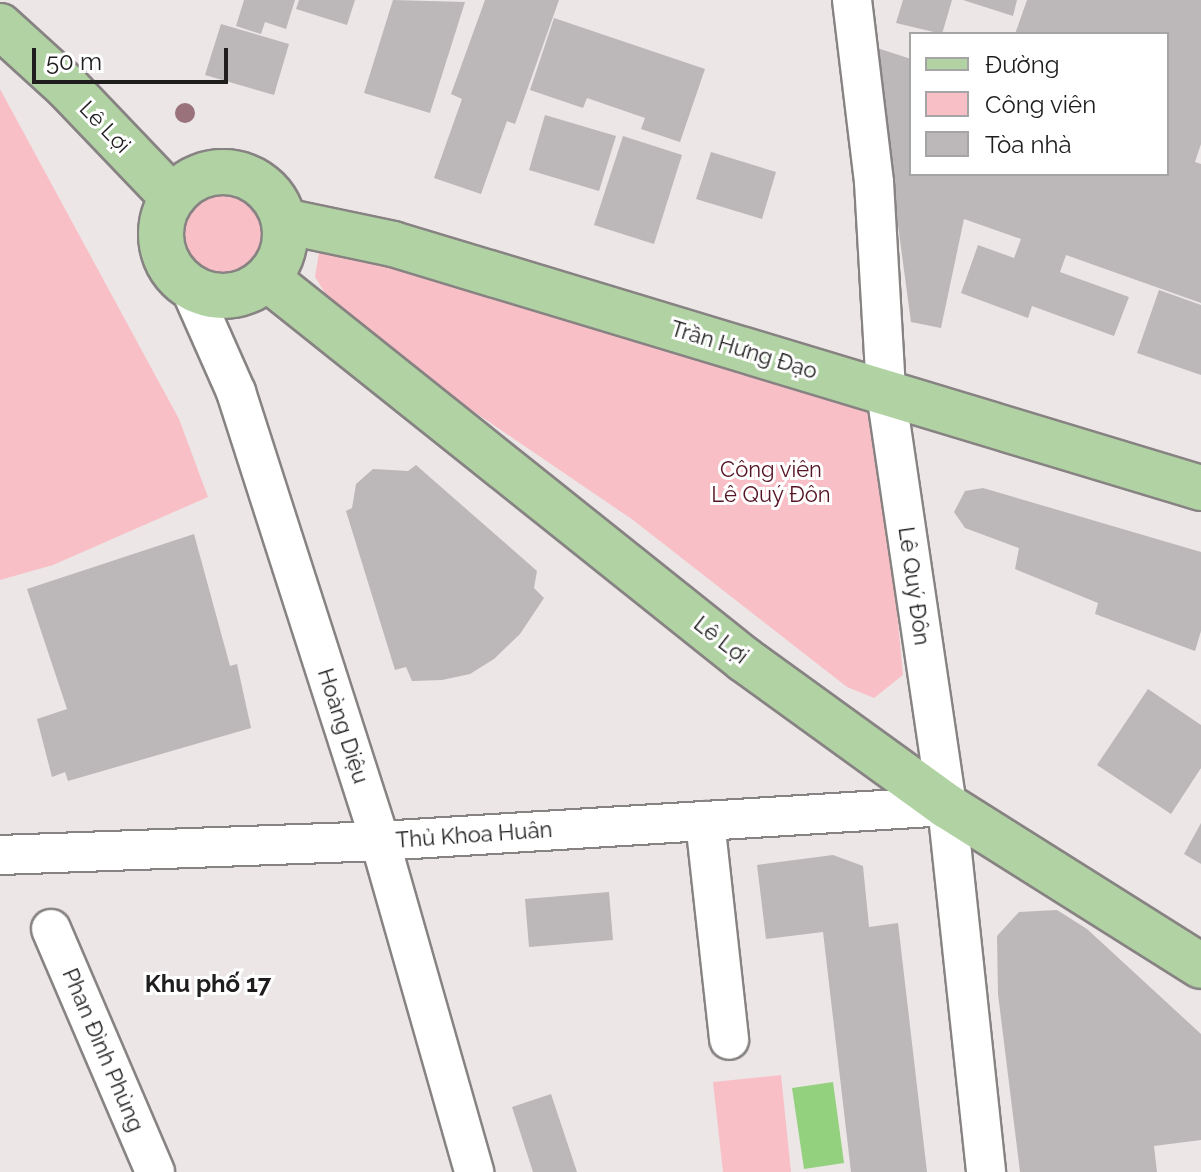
<!DOCTYPE html>
<meta charset="utf-8">
<style>
body{margin:0}
#map{position:relative;width:1201px;height:1172px;overflow:hidden;background:#ece6e7;font-family:Raleway,sans-serif}
div>[style]{position:absolute}
[style*='--x']{left:calc(var(--x)*1px);top:calc(var(--y)*1px);width:calc(var(--w)*1px);rotate:calc(var(--a)*1deg)}
.green>*{inset:0;background:#f8c0c6}
.round{border-radius:50%}
.water>*{inset:0;background:#94d17e}
.building>*{inset:0;background:#bcb7b8}
.roads{filter:drop-shadow(2px 0 #888383) drop-shadow(-2px 0 #888383) drop-shadow(0 2px #888383) drop-shadow(0 -2px #888383)}
.minor>*{height:38px;margin:-19px;padding:0 19px;transform-origin:19px;border-radius:19px;background:#fff}
.major>*{height:44px;margin:-22px;padding:0 22px;transform-origin:22px;border-radius:22px;background:#b1d3a4}
.major>.ring{margin:-22px;padding:0;box-sizing:content-box;background:none;border:44px solid #b1d3a4;border-radius:50%}
.trees>*{width:20px;height:20px;margin:-10px;border-radius:50%;background:#99727b}
span{translate:-50% -50%;white-space:nowrap;text-align:center;line-height:1.15;-webkit-text-stroke:6px #fff;paint-order:stroke}
.street-label{font-size:22px;color:#1f1d1d}
.park-label{font-size:22px;color:#551423}
.neighbourhood-label{font-size:24px;color:#1f1d1d;font-weight:700}
.legend{position:absolute;left:909px;top:32px;width:260px;height:144px;box-sizing:border-box;background:#fff;border:2px solid #a5a5a5;margin:0;padding:10px 14px;list-style:none;font-size:24px;color:#1f1d1d}
.legend li{display:flex;align-items:center;gap:16px;height:40px}
.legend b{width:40px;border:2px solid #a5a5a5}
.scale{position:absolute;left:32px;top:48px;width:196px;height:36px;box-sizing:border-box;border:4px solid #1f1d1d;border-top:0;padding-left:10px;font-size:24px;line-height:28px;white-space:nowrap;color:#1f1d1d;-webkit-text-stroke:6px #fff;paint-order:stroke}
</style>
<div id="map">
<div class="green">
<i style="clip-path:polygon(0 89px,179px 419px,208px 497px,53px 565px,0 580px)"></i>
<i class="round" style="left:181px;top:192px;width:86px;height:86px"></i>
<i style="clip-path:polygon(321px 240px,878px 409px,903px 675px,874px 698px,847px 687px,633px 520px,391px 355px,335px 309px,315px 277px)"></i>
<i style="clip-path:polygon(781px 1075px,791px 1172px,723px 1172px,713px 1082px)"></i>
</div>
<div class="water">
<i style="clip-path:polygon(833px 1082px,844px 1163px,804px 1169px,792px 1088px)"></i>
</div>
<div class="building">
<i style="clip-path:polygon(244px 0,295px 0,286px 29px,265px 22px,261px 34px,236px 26px)"></i>
<i style="clip-path:polygon(299px 0,355px 0,347px 25px,296px 9px)"></i>
<i style="clip-path:polygon(393px 0,465px 2px,430px 113px,364px 93px)"></i>
<i style="clip-path:polygon(485px 0,559px 0,515px 124px,507px 121px,481px 194px,434px 178px,462px 99px,451px 94px)"></i>
<i style="clip-path:polygon(903px 0,952px 0,942px 34px,896px 23px)"></i>
<i style="clip-path:polygon(963px 0,1017px 0,1013px 16px)"></i>
<i style="clip-path:polygon(1027px 0,1201px 0,1201px 144px,1195px 162px,1201px 164px,1201px 303px,1066px 255px,1060px 272px,1129px 297px,1114px 336px,1032px 306px,1028px 318px,961px 293px,978px 245px,1014px 258px,1021px 239px,964px 219px,941px 328px,911px 322px,874px 47px,911px 59px,911px 174px,1167px 174px,1167px 34px,1015px 34px)"></i>
<i style="clip-path:polygon(554px 18px,705px 69px,680px 142px,641px 129px,645px 118px,587px 98px,583px 108px,530px 90px)"></i>
<i style="clip-path:polygon(221px 24px,289px 44px,274px 95px,205px 75px)"></i>
<i style="clip-path:polygon(545px 115px,616px 136px,599px 191px,529px 170px)"></i>
<i style="clip-path:polygon(623px 136px,682px 155px,654px 244px,594px 225px)"></i>
<i style="clip-path:polygon(711px 152px,776px 172px,762px 219px,696px 199px)"></i>
<i style="clip-path:polygon(1159px 290px,1201px 305px,1201px 375px,1137px 353px)"></i>
<i style="clip-path:polygon(416px 465px,537px 571px,534px 588px,544px 598px,520px 634px,494px 659px,470px 674px,442px 680px,412px 681px,406px 667px,395px 670px,346px 511px,352px 508px,356px 484px,373px 469px,408px 471px)"></i>
<i style="clip-path:polygon(983px 488px,1201px 552px,1201px 631px,1195px 651px,1095px 614px,1098px 603px,1015px 569px,1019px 548px,965px 528px,954px 512px,965px 491px)"></i>
<i style="clip-path:polygon(194px 534px,230px 666px,237px 664px,251px 728px,68px 781px,65px 772px,52px 777px,37px 719px,67px 709px,27px 589px)"></i>
<i style="clip-path:polygon(1148px 689px,1201px 725px,1201px 768px,1171px 814px,1097px 765px)"></i>
<i style="clip-path:polygon(1201px 823px,1201px 864px,1184px 854px)"></i>
<i style="clip-path:polygon(833px 855px,863px 866px,869px 927px,898px 923px,927px 1172px,851px 1172px,823px 932px,766px 939px,757px 865px)"></i>
<i style="clip-path:polygon(609px 892px,613px 940px,529px 947px,525px 899px)"></i>
<i style="clip-path:polygon(1057px 910px,1087px 929px,1201px 1034px,1201px 1140px,1154px 1146px,1157px 1172px,1020px 1172px,998px 994px,997px 936px,1019px 912px)"></i>
<i style="clip-path:polygon(551px 1094px,577px 1172px,533px 1172px,512px 1107px)"></i>
</div>
<div class="roads">
<div class="minor">
<i style="--x:852;--y:0;--w:183;--a:83.1"></i>
<i style="--x:874;--y:182;--w:211;--a:86.7"></i>
<i style="--x:886;--y:393;--w:417;--a:81.6"></i>
<i style="--x:947;--y:806;--w:368;--a:83.9"></i>
<i style="--x:190;--y:288;--w:114;--a:66.1"></i>
<i style="--x:236;--y:392;--w:472;--a:72.2"></i>
<i style="--x:380;--y:841;--w:344;--a:74.1"></i>
<i style="--x:705;--y:821;--w:220;--a:83.7"></i>
<i style="--x:0;--y:855;--w:380;--a:-2.1"></i>
<i style="--x:380;--y:841;--w:568;--a:-3.53"></i>
<i style="--x:51;--y:929;--w:264;--a:66.8"></i>
</div>
<div class="major">
<i style="--x:0;--y:26;--w:91;--a:42.3"></i>
<i style="--x:67;--y:87;--w:153;--a:46.3"></i>
<i class="ring" style="left:161px;top:172px;width:80px;height:80px"></i>
<i style="--x:284;--y:221;--w:111;--a:11.9"></i>
<i style="--x:393;--y:244;--w:844;--a:16.8"></i>
<i style="--x:268;--y:279;--w:610;--a:38.62"></i>
<i style="--x:745;--y:660;--w:249;--a:35.9"></i>
<i style="--x:947;--y:806;--w:300;--a:32.2"></i>
</div>
</div>
<div class="trees">
<i style="left:185px;top:113px"></i>
</div>
<div class="street-label">
<span style="left:105px;top:127px;rotate:46deg">Lê Lợi</span>
<span style="left:744px;top:350px;rotate:17deg">Trần Hưng Đạo</span>
<span style="left:914px;top:586px;rotate:82deg">Lê Quý Đôn</span>
<span style="left:721px;top:640px;rotate:38deg">Lê Lợi</span>
<span style="left:343px;top:726px;rotate:72deg">Hoàng Diệu</span>
<span style="left:474px;top:835px;rotate:-4deg">Thủ Khoa Huân</span>
<span style="left:103px;top:1050px;rotate:67deg">Phan Đình Phùng</span>
</div>
<div class="park-label">
<span style="left:771px;top:482px">Công viên<br>Lê Quý Đôn</span>
</div>
<div class="neighbourhood-label">
<span style="left:208px;top:984px">Khu phố 17</span>
</div>
<ul class="legend">
<li><b style="height:10px;background:#b1d3a4"></b>Đường</li>
<li><b style="height:22px;background:#f8c0c6"></b>Công viên</li>
<li><b style="height:22px;background:#bcb7b8"></b>Tòa nhà</li>
</ul>
<div class="scale">50 m</div>
</div>
